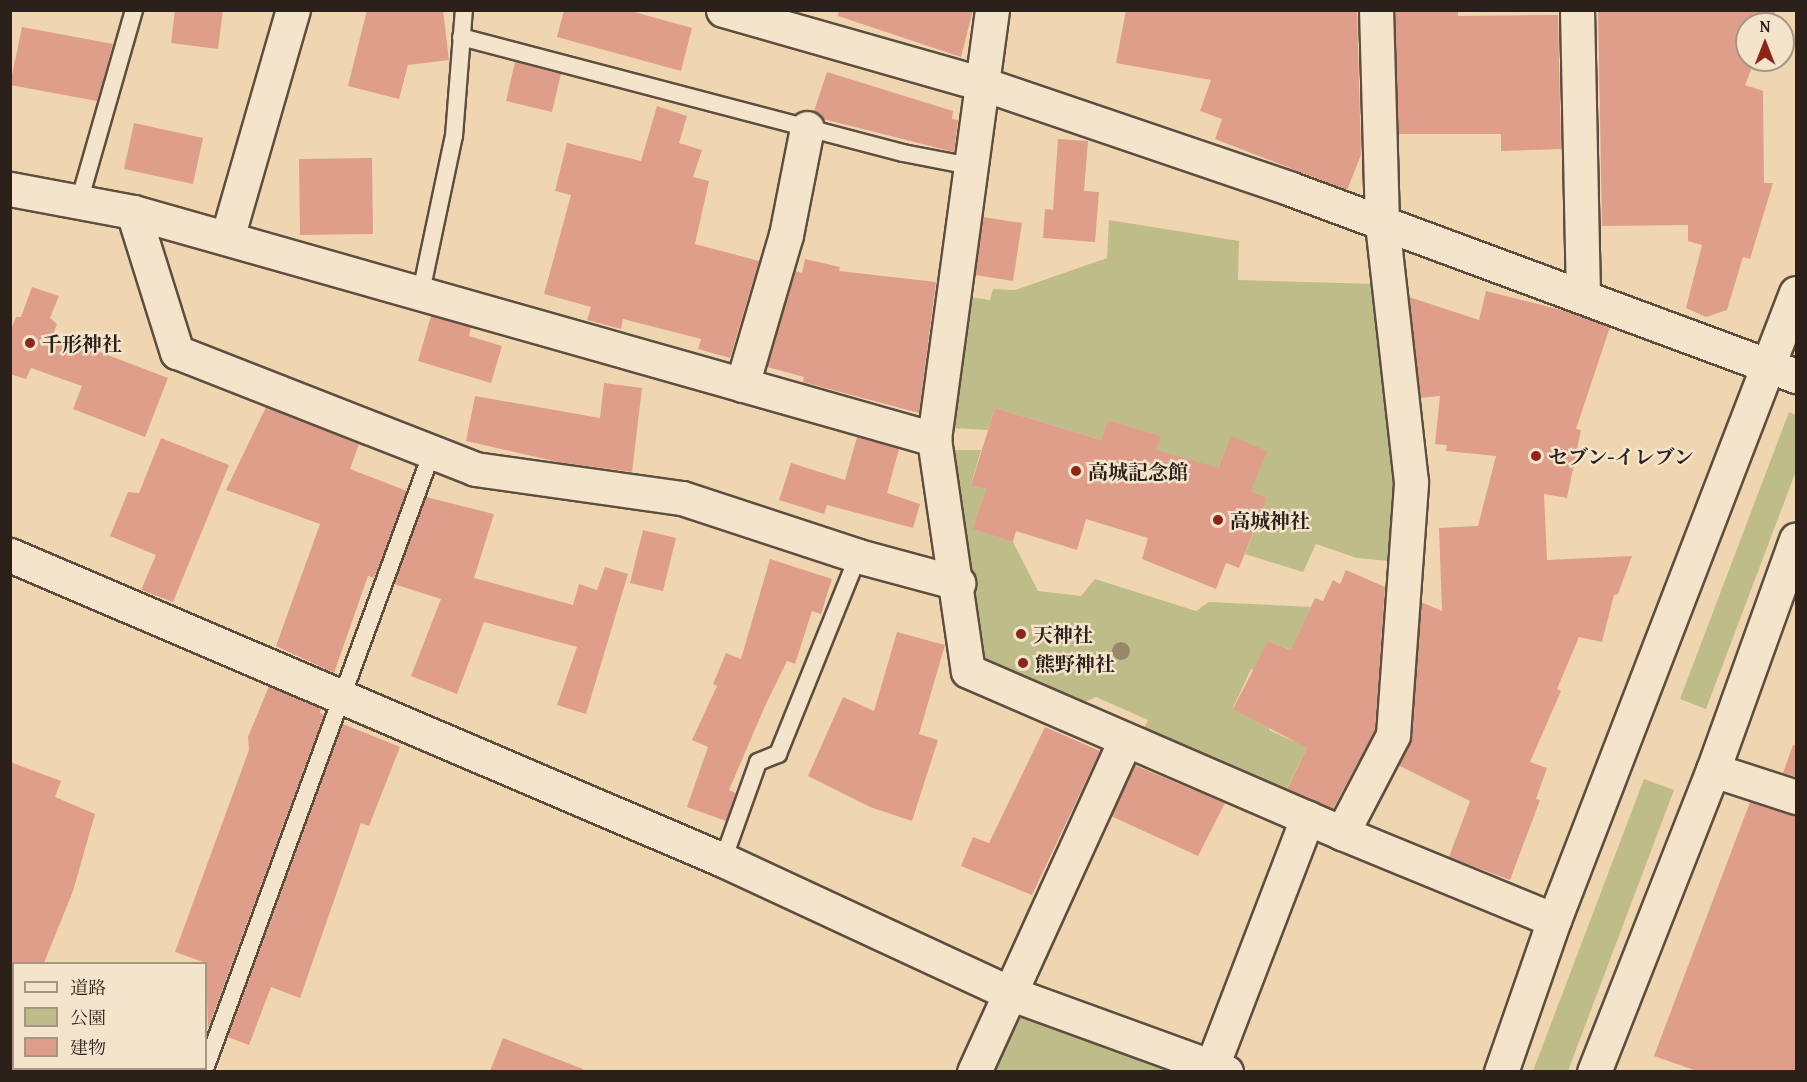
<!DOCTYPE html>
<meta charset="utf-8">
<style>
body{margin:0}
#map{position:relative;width:1807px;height:1082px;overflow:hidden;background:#f0d6b0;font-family:"Gentium Book Plus","Noto Serif JP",serif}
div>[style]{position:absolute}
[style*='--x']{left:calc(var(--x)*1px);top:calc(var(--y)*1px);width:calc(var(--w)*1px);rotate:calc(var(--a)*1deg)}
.green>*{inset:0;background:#bebc88}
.building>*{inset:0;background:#df9e8a}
.roads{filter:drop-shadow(2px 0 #5d4e40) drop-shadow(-2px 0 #5d4e40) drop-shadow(0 2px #5d4e40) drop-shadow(0 -2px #5d4e40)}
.service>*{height:16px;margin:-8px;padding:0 8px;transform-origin:8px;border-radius:8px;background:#f5e4cc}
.minor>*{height:33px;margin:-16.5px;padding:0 16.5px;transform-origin:16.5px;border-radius:16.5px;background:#f5e4cc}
.tertiary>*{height:33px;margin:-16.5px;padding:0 16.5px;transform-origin:16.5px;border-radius:16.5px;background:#f5e4cc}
.trees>*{width:18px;height:18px;margin:-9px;border-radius:50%;background:#98876d}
.dots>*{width:16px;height:16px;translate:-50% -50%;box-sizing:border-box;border:3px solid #f5e4cc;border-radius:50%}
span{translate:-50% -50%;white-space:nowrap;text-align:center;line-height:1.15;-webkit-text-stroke:5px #f5e4cc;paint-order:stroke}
.poi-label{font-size:20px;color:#2c201b;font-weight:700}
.left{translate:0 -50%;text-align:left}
.frame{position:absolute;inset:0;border:12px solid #2c201b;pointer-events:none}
.legend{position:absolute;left:12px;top:962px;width:195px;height:108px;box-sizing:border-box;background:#f5e4cc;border:2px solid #a59685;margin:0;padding:8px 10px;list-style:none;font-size:18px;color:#2c201b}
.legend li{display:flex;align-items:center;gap:12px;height:30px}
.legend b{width:30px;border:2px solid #a59685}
.north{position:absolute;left:1735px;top:12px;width:60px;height:60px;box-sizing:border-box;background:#f5e4cc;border:2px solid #a59685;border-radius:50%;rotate:0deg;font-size:16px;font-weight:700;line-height:24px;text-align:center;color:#2c201b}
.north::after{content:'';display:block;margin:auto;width:21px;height:27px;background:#8f2418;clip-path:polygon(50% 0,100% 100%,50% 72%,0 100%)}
</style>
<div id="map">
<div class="green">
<i style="clip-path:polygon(1109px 220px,1239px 241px,1238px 280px,1377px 284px,1398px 485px,1390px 561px,1357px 558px,1316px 544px,1303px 572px,1245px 554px,1267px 498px,1251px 491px,1231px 437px,1214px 477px,1156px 450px,1160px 436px,1108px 420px,1101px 440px,995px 408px,988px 430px,951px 428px,969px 297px,990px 300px,993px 289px,1015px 290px,1107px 258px)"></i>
<i style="clip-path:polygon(1789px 412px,1796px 415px,1796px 471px,1706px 709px,1680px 699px)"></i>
<i style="clip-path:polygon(954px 450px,981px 450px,971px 484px,986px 489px,974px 529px,1013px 542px,1038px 591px,1081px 596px,1095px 579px,1196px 611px,1209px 602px,1311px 607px,1297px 637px,1297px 652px,1268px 641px,1257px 667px,1283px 684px,1251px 669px,1233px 708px,1271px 725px,1269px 730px,1293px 741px,1310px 742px,1282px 798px,1140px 736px,1148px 720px,1096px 697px,1073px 707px,981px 664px)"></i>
<i style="clip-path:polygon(1644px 779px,1674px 790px,1568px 1071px,1533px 1071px)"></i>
<i style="clip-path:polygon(1015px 1011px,1185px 1072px,989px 1072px)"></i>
</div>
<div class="building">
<i style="clip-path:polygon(175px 10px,223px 10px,218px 49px,171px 43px)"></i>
<i style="clip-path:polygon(367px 10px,443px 10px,449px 60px,408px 65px,399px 99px,348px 86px)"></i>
<i style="clip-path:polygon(564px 10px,627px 10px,692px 28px,681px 71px,557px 37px)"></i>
<i style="clip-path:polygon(839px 10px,973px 10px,961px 57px,838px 16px)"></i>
<i style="clip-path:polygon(1126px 10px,1357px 10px,1361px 155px,1347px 190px,1215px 139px,1222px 119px,1200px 111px,1211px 80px,1116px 63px)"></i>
<i style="clip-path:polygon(1395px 10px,1458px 10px,1458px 16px,1558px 15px,1561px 149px,1501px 151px,1501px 134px,1398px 134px)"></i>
<i style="clip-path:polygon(1598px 10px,1776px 10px,1770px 24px,1747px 24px,1747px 60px,1755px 60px,1745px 85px,1763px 91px,1764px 183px,1773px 183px,1750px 259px,1743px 257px,1727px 310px,1706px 317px,1686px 308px,1702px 245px,1688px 241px,1688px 225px,1602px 226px)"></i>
<i style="clip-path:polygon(22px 27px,113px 44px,97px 101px,10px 85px)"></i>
<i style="clip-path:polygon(515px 62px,561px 74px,552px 112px,506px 101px)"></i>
<i style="clip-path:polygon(827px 72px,953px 111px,952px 119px,958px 120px,954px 152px,823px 119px,814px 111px)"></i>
<i style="clip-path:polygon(657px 106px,687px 116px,679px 143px,702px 150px,693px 177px,709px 181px,695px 244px,759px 261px,730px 358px,698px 349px,701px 339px,623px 319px,621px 329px,587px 320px,591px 307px,544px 294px,571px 195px,555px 191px,567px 143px,641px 161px)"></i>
<i style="clip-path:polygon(134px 123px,203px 138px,193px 184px,124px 169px)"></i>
<i style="clip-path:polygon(1058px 139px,1088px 141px,1084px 191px,1099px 192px,1095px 242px,1043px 238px,1045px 209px,1053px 210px)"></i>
<i style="clip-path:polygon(372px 158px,373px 234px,300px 235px,299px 159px)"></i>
<i style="clip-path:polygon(983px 217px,1022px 223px,1013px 281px,975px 275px)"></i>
<i style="clip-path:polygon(805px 259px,840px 267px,839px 271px,936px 282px,919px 413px,803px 382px,804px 377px,767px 367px,795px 271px,802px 273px)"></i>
<i style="clip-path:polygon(32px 287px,59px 296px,50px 318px,57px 324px,54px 332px,58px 336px,168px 378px,145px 437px,73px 409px,82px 386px,31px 368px,26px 379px,10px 374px,10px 332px,16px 317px,21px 317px)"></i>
<i style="clip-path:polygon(1486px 291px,1565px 311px,1610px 327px,1576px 429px,1581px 430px,1567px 498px,1544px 494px,1547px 560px,1632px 556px,1618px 594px,1614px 595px,1602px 642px,1579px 637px,1557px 689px,1561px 691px,1530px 762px,1547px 768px,1536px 799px,1540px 800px,1510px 880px,1449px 857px,1470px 801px,1398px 765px,1412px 736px,1421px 602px,1442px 611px,1439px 528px,1478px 526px,1496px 456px,1446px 451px,1447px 445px,1435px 444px,1440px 396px,1420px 398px,1409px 297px,1479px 320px)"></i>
<i style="clip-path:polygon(431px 316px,471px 327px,469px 336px,502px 346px,491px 383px,418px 361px)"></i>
<i style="clip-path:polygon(604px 383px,642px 388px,632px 472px,558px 462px,466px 441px,475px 396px,600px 418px)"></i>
<i style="clip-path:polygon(266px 407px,359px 444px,350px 469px,407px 491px,374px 578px,368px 576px,334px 673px,276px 646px,320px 524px,226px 490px)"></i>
<i style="clip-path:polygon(995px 408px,1101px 440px,1108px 420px,1161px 436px,1156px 450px,1218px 468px,1231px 436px,1267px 451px,1251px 491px,1267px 498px,1239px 568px,1226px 563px,1216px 589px,1142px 559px,1148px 538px,1086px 519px,1077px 550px,1016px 531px,1013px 542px,973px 529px,986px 489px,971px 485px)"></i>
<i style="clip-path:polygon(857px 437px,899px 449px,887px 493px,920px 504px,913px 528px,827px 505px,824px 514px,779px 500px,791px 463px,845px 480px)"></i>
<i style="clip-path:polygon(161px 438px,229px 465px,173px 602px,141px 590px,156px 555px,110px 536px,128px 492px,139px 493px)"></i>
<i style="clip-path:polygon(426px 497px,494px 514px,474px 578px,573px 605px,579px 584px,597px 590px,605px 567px,628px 574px,586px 714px,557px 705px,577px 647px,484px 622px,457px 694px,411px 676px,441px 599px,394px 584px)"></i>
<i style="clip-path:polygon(643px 530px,676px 538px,663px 591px,630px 583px)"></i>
<i style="clip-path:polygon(770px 559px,832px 579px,821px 614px,812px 611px,795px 664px,787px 661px,765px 706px,729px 790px,736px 793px,726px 821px,687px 807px,708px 747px,692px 740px,717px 686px,713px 684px,726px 653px,741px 659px)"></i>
<i style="clip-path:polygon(1346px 570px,1385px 587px,1375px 730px,1333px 809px,1287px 789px,1307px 748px,1233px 709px,1268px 641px,1291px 650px,1315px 598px,1323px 601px,1333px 580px,1340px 584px)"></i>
<i style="clip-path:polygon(897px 632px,945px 645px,919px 734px,938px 740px,912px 821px,870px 807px,808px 776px,843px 697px,874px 711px)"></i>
<i style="clip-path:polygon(269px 686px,321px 709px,320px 713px,324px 715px,208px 1029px,206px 963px,175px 952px,249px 750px,248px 737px)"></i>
<i style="clip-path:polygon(343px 724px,400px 747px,369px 826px,361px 823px,300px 998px,271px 987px,249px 1045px,228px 1037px)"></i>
<i style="clip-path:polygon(1045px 727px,1100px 751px,1032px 895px,961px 866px,973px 837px,989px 843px)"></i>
<i style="clip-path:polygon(1793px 745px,1797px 746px,1797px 777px,1783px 773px)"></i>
<i style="clip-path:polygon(10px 762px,61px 781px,55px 797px,95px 814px,73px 891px,44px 963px,10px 963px)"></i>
<i style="clip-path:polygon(1134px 765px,1225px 803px,1198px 856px,1111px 816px)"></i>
<i style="clip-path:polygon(1750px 802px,1797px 815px,1797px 1071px,1697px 1071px,1654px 1056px)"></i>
<i style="clip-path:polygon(503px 1038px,583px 1069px,583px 1071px,490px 1071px)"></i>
</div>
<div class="roads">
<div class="service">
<i style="--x:461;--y:37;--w:457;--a:14.7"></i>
<i style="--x:903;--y:153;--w:68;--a:11"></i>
<i style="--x:79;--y:202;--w:200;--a:-74"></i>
<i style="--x:421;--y:292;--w:159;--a:-78.1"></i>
<i style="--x:454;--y:136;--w:126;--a:-85.5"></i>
<i style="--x:723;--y:860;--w:104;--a:-70.3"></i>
<i style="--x:758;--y:762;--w:22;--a:-22"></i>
<i style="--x:778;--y:754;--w:214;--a:-68"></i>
<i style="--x:206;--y:1066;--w:654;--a:-69.79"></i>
</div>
<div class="minor">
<i style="--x:723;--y:10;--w:270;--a:15.9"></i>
<i style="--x:983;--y:84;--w:325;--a:18.8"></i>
<i style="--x:1291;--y:189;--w:539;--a:20.32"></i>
<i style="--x:992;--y:10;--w:433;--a:97.7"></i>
<i style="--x:934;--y:439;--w:234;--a:81.7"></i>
<i style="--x:968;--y:671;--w:408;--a:23.4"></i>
<i style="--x:1342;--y:833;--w:229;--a:22.3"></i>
<i style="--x:1577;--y:10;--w:285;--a:88.8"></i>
<i style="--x:10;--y:189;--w:125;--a:10.6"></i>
<i style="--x:133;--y:212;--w:833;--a:15.82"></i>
<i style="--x:133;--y:212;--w:147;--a:72.6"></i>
<i style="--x:177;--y:352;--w:320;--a:21.4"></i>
<i style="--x:475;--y:469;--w:209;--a:8"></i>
<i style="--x:682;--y:498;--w:185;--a:18.2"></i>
<i style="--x:858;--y:556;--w:104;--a:15.1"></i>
<i style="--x:227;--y:238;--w:237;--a:-73.9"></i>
<i style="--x:742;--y:385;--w:156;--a:-73.7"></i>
<i style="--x:786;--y:235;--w:109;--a:-78.9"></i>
<i style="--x:10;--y:555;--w:775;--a:23.16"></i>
<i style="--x:723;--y:860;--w:315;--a:24.9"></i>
<i style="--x:1009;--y:993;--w:231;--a:20"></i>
<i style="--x:1713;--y:770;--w:87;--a:18"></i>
<i style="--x:1342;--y:833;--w:110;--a:-62.5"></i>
<i style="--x:1393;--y:735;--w:254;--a:-85.9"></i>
<i style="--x:1411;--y:482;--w:261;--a:-96.4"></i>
<i style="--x:1382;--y:223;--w:213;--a:-91.6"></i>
<i style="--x:1212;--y:1066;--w:266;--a:-69"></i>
<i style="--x:974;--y:1072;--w:365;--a:-65.5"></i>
</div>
<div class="tertiary">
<i style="--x:1501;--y:1072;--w:161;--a:-70.8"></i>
<i style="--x:1554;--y:920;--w:672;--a:-68.9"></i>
<i style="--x:1594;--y:1072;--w:325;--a:-68.5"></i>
<i style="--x:1713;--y:770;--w:245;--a:-70.2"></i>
</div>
</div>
<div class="trees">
<i style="left:1121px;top:651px"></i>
</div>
<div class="dots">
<i style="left:30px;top:343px;background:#8f2418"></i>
<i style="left:1536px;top:456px;background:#8f2418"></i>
<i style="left:1076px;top:471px;background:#8f2418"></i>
<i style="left:1218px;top:520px;background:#8f2418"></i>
<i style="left:1021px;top:634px;background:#8f2418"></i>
<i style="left:1023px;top:663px;background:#8f2418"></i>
</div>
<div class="poi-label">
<span class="left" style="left:42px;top:343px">千形神社</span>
<span class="left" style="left:1548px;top:456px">セブン-イレブン</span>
<span class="left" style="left:1088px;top:471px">高城記念館</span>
<span class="left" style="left:1230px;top:520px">高城神社</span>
<span class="left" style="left:1033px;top:634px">天神社</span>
<span class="left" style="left:1035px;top:663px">熊野神社</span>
</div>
<div class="frame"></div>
<ul class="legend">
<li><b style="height:8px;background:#f5e4cc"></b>道路</li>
<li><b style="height:16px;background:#bebc88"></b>公園</li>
<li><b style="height:16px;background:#df9e8a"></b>建物</li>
</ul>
<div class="north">N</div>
</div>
